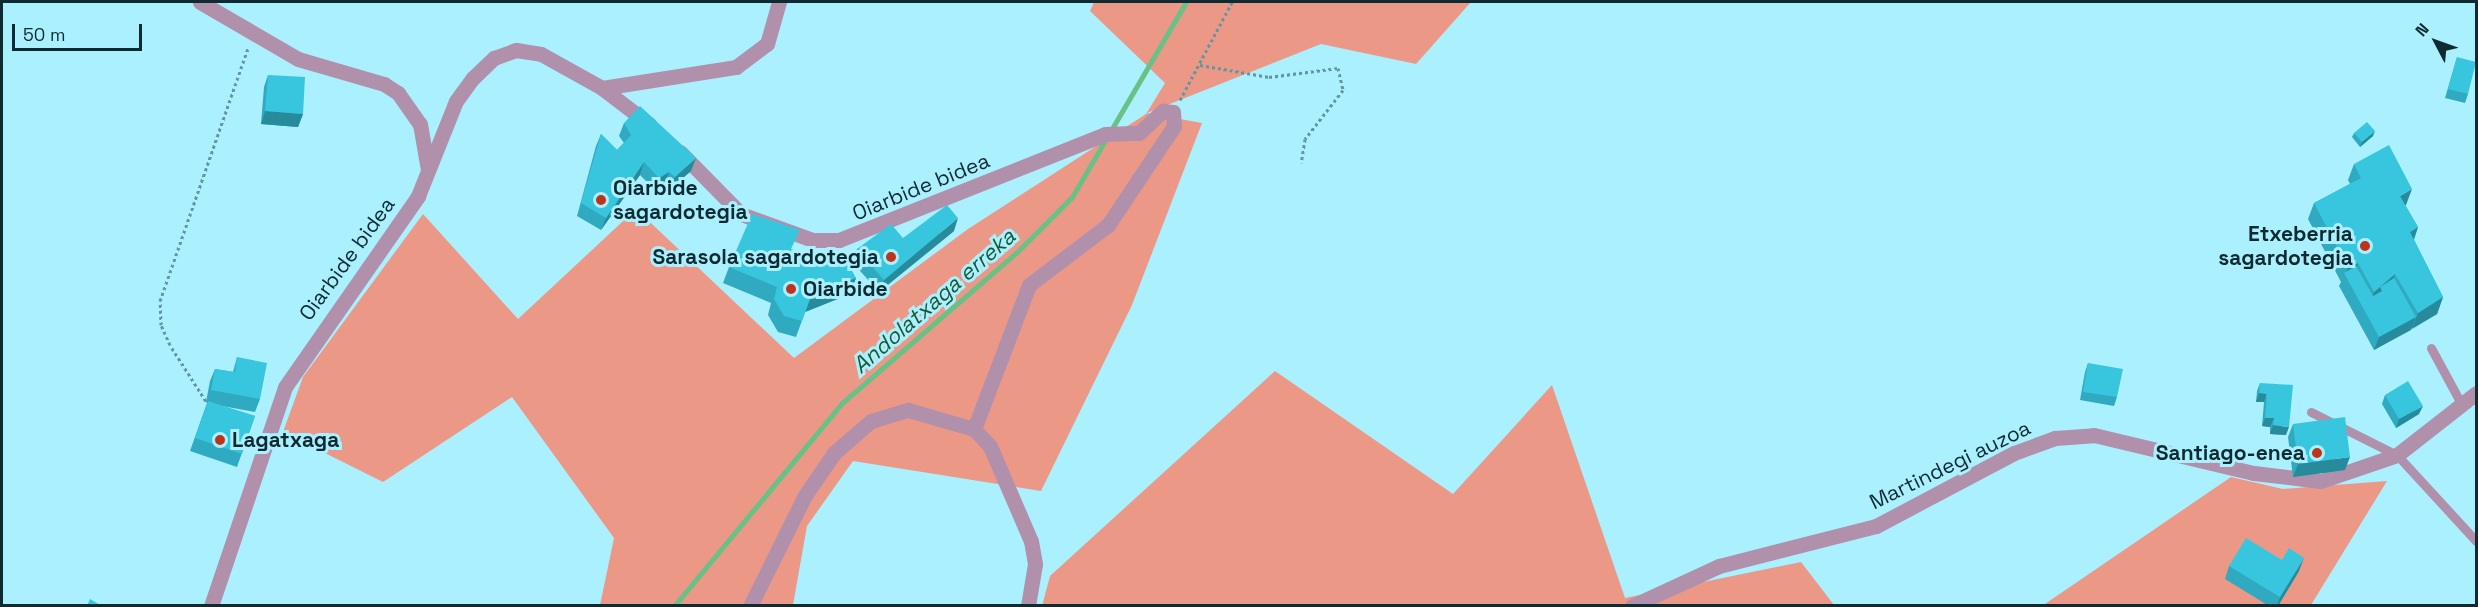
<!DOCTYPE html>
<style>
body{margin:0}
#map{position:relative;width:2478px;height:607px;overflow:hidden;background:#abf0ff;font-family:"Space Grotesk",sans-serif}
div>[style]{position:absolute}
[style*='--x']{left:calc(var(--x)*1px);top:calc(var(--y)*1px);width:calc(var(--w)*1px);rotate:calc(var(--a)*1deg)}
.green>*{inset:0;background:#ec9887}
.stream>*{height:5px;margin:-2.5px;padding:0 2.5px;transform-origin:2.5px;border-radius:2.5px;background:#6ac185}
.path>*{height:3px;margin-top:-1.5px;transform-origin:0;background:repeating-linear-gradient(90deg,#6496a1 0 3px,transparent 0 6px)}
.service>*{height:9px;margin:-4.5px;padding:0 4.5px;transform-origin:4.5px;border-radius:4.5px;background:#b190ab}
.minor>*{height:15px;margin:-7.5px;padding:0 7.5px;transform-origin:7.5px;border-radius:7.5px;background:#b190ab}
.wall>*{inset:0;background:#30aac0}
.shaded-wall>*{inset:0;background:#278b9c}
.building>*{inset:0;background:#38c6df}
.dots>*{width:16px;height:16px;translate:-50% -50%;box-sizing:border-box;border:3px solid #abf0ff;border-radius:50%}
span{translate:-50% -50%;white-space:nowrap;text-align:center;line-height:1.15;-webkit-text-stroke:6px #abf0ff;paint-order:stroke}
.street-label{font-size:21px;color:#0f2b31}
.poi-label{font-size:21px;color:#0f2b31;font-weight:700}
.left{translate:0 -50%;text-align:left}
.right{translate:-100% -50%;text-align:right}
.water-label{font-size:22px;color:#195832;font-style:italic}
.frame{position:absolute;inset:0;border:3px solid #0f2b31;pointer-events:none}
.north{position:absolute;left:2406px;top:12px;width:60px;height:60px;-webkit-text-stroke:4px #abf0ff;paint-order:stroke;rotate:311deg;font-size:16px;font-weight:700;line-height:24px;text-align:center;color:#0f2b31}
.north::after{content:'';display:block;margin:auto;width:21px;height:27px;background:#0f2b31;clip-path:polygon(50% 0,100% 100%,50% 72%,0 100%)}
.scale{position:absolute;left:12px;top:24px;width:130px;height:27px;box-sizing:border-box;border:3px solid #0f2b31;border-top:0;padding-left:8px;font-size:18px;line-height:21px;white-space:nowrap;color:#0f2b31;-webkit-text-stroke:4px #abf0ff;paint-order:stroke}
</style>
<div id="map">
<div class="green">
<i style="clip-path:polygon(1094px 2px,1471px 2px,1416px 64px,1321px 44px,1147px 113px,1202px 123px,1132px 305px,1041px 491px,853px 461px,807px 526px,793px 605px,600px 605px,614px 538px,512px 397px,383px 482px,283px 432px,303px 377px,423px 214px,518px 319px,636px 209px,794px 358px,968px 229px,1146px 114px,1165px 83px,1090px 11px)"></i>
<i style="clip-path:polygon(1275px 371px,1453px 494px,1552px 385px,1625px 598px,1801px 562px,1834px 605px,1042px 606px,1050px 576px)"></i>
<i style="clip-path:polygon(2231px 477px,2283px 489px,2387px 481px,2311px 605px,2042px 606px)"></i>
</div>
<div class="stream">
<i style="--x:674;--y:606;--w:264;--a:-50.4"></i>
<i style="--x:842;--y:403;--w:230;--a:-40.8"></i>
<i style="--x:1016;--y:253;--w:79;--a:-45"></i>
<i style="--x:1072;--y:197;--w:226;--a:-59.7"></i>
</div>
<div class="path">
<i style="--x:1200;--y:65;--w:70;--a:9.9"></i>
<i style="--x:1269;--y:77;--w:70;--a:-7.4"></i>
<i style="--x:1338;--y:68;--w:23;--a:77"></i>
<i style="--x:1343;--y:90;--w:62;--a:127.8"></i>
<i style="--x:1305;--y:139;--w:24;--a:99"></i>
<i style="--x:1180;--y:100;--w:111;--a:-62"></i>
<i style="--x:209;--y:406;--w:72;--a:-122.6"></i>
<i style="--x:170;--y:345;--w:22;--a:-114"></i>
<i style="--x:161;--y:325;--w:24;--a:-92"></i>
<i style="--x:160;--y:301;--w:267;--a:-70.8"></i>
</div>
<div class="service">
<i style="--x:2431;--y:348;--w:67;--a:61.5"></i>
<i style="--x:2311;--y:412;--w:96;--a:26.6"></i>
<i style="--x:2397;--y:455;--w:117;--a:47.4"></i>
</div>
<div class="minor">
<i style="--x:200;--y:2;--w:113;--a:30.2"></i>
<i style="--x:298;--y:59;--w:90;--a:16.2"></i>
<i style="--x:384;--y:84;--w:17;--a:33"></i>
<i style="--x:398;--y:93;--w:38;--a:55"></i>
<i style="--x:420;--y:124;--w:47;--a:80.1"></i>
<i style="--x:602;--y:88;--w:136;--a:-8.9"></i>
<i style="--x:736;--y:67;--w:39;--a:-37"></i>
<i style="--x:767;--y:44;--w:44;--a:-74.1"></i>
<i style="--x:680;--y:152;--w:87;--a:45.5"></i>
<i style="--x:741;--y:214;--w:77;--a:19.9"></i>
<i style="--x:813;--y:240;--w:26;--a:0"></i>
<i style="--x:839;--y:240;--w:286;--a:-21.7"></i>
<i style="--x:1105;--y:134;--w:34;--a:-2"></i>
<i style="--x:1139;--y:133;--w:33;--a:-43"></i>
<i style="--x:1163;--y:111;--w:10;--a:6"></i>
<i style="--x:1173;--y:112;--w:14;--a:86"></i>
<i style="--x:1174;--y:126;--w:119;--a:123.7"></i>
<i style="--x:1108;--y:225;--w:99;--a:142.8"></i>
<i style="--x:1029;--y:285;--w:154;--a:110.9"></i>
<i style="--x:211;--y:606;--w:231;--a:-71.3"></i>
<i style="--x:285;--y:387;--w:233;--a:-55.1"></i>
<i style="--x:418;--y:196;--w:102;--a:-68.2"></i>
<i style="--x:456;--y:101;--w:29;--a:-54"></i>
<i style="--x:473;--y:78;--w:29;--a:-44"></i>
<i style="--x:494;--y:58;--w:23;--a:-20"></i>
<i style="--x:516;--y:50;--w:25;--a:9"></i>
<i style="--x:541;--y:54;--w:70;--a:29.1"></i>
<i style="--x:602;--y:88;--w:59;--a:37.5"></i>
<i style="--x:750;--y:606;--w:122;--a:-63.6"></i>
<i style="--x:804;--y:497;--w:53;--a:-55.7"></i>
<i style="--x:834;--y:453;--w:49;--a:-40.9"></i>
<i style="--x:871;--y:421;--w:39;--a:-17"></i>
<i style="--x:908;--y:410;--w:69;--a:16.1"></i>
<i style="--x:974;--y:429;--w:23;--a:47"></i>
<i style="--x:990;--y:446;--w:103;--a:66.7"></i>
<i style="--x:1031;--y:541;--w:23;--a:80"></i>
<i style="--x:1035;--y:564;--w:43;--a:99.5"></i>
<i style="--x:1632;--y:606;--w:96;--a:-24.7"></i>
<i style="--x:1719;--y:566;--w:162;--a:-14.3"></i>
<i style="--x:1876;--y:526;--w:156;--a:-27.9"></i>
<i style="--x:2014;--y:453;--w:44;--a:-20.1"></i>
<i style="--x:2055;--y:438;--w:39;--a:-4"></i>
<i style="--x:2094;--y:435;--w:164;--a:13.4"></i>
<i style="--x:2254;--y:473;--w:67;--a:6.8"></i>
<i style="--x:2321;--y:481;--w:80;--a:-18.9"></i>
<i style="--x:2397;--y:455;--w:100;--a:-38.1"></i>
</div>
<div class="wall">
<i style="clip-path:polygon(2457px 57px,2468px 94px,2465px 103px,2445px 98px)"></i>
<i style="clip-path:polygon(268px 75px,303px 114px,298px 127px,261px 124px,264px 87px)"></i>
<i style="clip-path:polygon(624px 123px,691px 171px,670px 189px,665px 184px,655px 190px,640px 175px,601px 230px,577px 216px,596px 146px,601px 134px,617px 150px,624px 143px,619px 136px)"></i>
<i style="clip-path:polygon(2354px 133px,2373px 136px,2360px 147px,2352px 137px)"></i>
<i style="clip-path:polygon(2354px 164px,2406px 205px,2405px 205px,2418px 227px,2414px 240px,2443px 297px,2437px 314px,2374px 350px,2339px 286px,2341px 282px,2308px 219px,2314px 203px,2350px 184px,2348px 180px)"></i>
<i style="clip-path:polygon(954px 231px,879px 292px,852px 262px,857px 249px,903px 238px)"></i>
<i style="clip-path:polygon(792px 250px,813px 265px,856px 278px,850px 294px,805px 312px,796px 337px,778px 332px,768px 315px,771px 303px,723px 283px,729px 267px)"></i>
<i style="clip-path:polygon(237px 357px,260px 399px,255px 412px,222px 406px,255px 416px,237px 467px,190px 451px,207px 403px,206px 402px,210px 381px,215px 369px,233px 372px)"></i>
<i style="clip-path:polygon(2088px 363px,2117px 397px,2114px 406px,2080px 400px,2085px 372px)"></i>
<i style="clip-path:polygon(2260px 383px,2286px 435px,2270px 434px,2270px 427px,2262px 426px,2264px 402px,2256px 402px,2257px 391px)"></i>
<i style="clip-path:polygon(2385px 395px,2419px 414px,2396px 428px,2382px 404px)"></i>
<i style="clip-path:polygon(2293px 424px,2345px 470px,2293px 477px,2288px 437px)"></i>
<i style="clip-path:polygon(2229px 566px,2299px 571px,2278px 606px,2269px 606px,2225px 579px)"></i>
</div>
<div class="shaded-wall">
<i style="clip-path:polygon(265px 111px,303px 114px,298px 127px,261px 124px)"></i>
<i style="clip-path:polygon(2375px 131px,2373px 136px,2360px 147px,2362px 142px)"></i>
<i style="clip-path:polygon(696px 158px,691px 171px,670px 189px,675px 177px)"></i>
<i style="clip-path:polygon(644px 162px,640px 175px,601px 230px,606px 218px)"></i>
<i style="clip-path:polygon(669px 172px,665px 184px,655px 190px,659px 178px)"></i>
<i style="clip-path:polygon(2412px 189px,2406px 205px,2394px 212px,2400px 196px)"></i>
<i style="clip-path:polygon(958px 218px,954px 231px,879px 292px,884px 280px)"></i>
<i style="clip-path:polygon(2418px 227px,2412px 244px,2410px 232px)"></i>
<i style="clip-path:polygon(2358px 263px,2352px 279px,2345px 275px,2348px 268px)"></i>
<i style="clip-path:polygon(2395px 274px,2389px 291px,2368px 308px,2374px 292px)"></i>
<i style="clip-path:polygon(856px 278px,850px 294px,805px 312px,796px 337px,811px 296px)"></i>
<i style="clip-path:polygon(2443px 297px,2437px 314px,2412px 329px,2418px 313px)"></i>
<i style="clip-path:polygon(2416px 317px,2411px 330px,2374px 350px,2379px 337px)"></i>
<i style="clip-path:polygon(2259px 393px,2267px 394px,2264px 402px,2256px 402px)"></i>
<i style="clip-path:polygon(2423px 406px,2419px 414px,2396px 428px,2399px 419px)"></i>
<i style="clip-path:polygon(2265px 418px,2274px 418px,2270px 427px,2262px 426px)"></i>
<i style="clip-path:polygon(2273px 425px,2289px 427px,2286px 435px,2270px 434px)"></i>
<i style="clip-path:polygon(2350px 457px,2345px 470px,2293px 477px,2298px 464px)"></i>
<i style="clip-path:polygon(2304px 558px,2299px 571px,2278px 606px,2277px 606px,2280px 597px)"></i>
</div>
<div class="building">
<i style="clip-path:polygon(2457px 57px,2476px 62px,2468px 94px,2448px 89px)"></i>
<i style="clip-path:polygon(268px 75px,305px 77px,303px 114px,265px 111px)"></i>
<i style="clip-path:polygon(640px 106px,696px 158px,675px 177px,669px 172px,659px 178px,644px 162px,606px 218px,581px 203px,601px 134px,617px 150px,631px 135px,624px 123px)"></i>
<i style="clip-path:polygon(2367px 122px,2375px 131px,2362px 142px,2354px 133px)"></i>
<i style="clip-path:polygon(2389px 145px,2412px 189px,2400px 196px,2418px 227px,2410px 232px,2443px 297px,2418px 313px,2395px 274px,2374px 292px,2358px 263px,2348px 268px,2314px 203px,2361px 178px,2354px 164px)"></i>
<i style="clip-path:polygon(947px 205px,958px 218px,884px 280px,857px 249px,891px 224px,903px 238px)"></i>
<i style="clip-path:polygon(752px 214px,800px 230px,791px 249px,814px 257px,813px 265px,843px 254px,856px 278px,811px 296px,802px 321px,784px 316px,774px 299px,777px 287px,729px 267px)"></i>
<i style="clip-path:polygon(2356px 266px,2373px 296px,2382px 291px,2380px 287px,2394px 278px,2416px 317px,2379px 337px,2344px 273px)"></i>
<i style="clip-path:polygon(237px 357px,267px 363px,260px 399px,211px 390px,215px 369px,235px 372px)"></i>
<i style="clip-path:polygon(2088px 363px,2123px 369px,2117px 397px,2083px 392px)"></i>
<i style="clip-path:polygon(2408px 381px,2423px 406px,2399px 419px,2385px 395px)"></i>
<i style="clip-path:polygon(2260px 383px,2293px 385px,2289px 427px,2273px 425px,2274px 418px,2265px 418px,2267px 394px,2259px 393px)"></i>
<i style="clip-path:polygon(208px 401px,255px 416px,242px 454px,195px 438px)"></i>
<i style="clip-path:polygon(2345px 417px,2350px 457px,2298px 464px,2293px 424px)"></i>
<i style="clip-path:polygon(2246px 538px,2282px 560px,2289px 548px,2304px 558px,2280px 597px,2229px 566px)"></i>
<i style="clip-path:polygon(90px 599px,102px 606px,87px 606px)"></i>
</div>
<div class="dots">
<i style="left:601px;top:200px;background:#be3319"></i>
<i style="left:2365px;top:246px;background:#be3319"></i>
<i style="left:891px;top:257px;background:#be3319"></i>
<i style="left:791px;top:289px;background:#be3319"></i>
<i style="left:220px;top:440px;background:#be3319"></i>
<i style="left:2317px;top:453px;background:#be3319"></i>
</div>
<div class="street-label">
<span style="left:921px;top:187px;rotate:-22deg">Oiarbide bidea</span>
<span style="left:347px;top:259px;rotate:-54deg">Oiarbide bidea</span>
<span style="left:1950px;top:465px;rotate:-26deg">Martindegi auzoa</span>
</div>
<div class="poi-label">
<span class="left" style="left:613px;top:200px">Oiarbide<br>sagardotegia</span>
<span class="right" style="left:2353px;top:246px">Etxeberria<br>sagardotegia</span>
<span class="right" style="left:879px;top:257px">Sarasola sagardotegia</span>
<span class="left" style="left:803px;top:289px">Oiarbide</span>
<span class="left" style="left:232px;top:440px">Lagatxaga</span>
<span class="right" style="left:2305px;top:453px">Santiago-enea</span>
</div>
<div class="water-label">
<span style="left:934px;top:301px;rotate:-41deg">Andolatxaga erreka</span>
</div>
<div class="frame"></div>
<div class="north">N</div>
<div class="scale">50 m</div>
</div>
